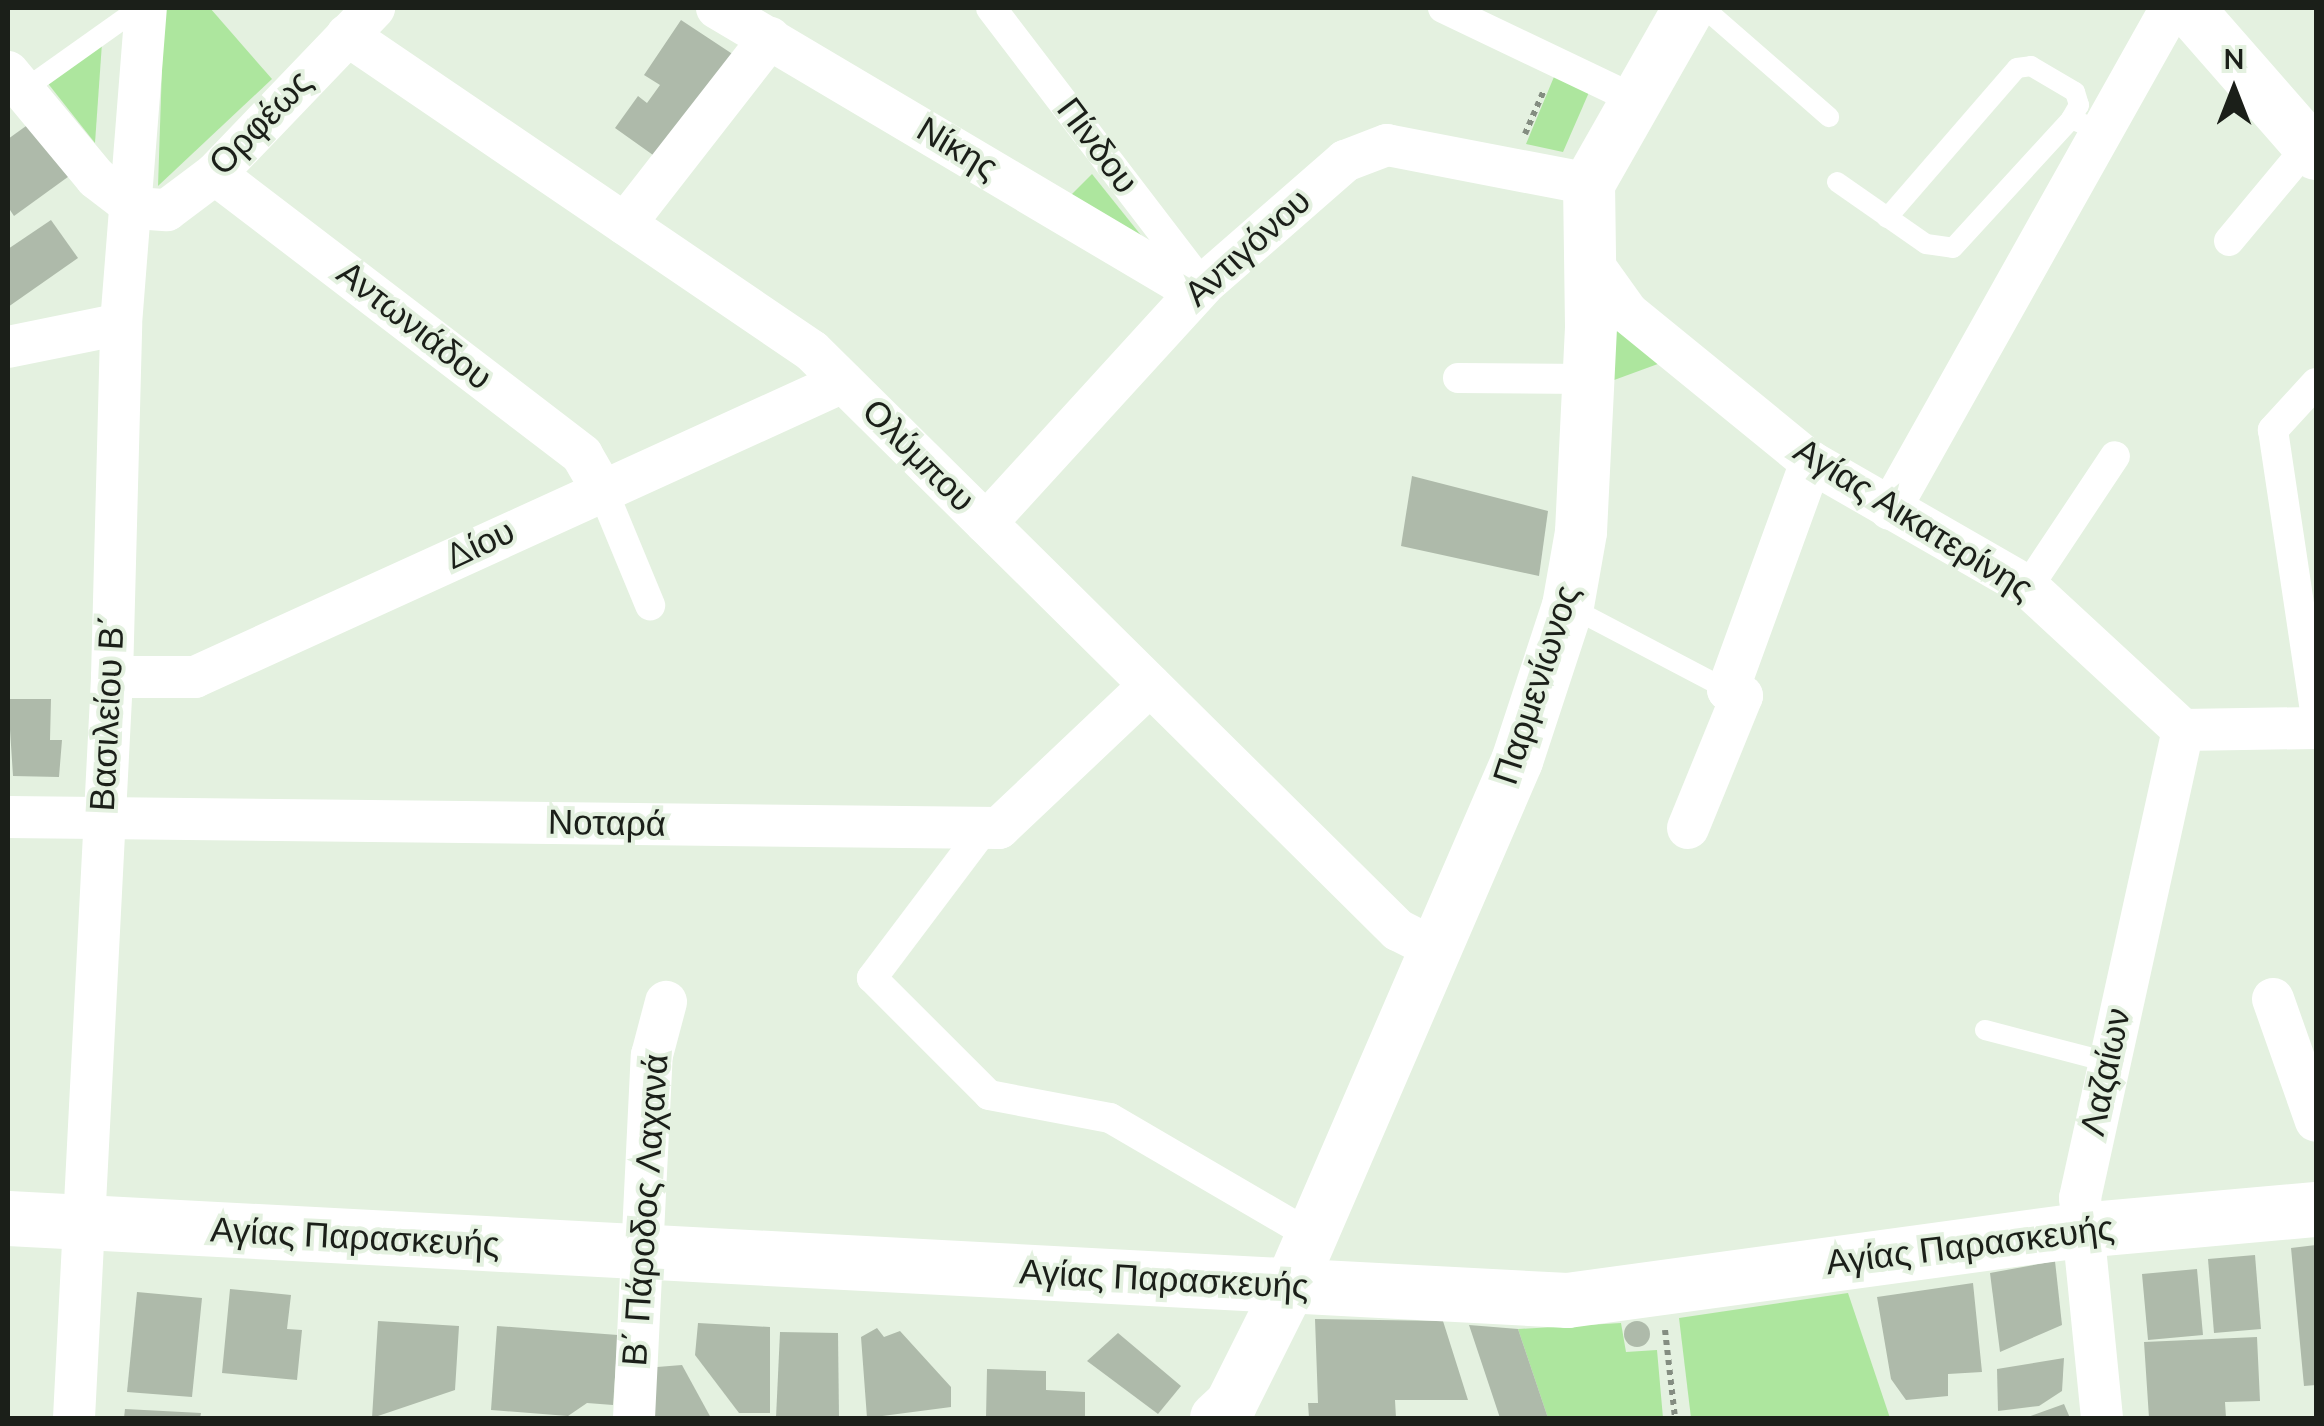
<!DOCTYPE html>
<meta charset="utf-8">
<style>
body{margin:0}
#map{position:relative;width:2324px;height:1426px;overflow:hidden;background:#e4f1e0;font-family:"Nunito Sans",sans-serif}
div>[style]{position:absolute}
[style*='--x']{left:calc(var(--x)*1px);top:calc(var(--y)*1px);width:calc(var(--w)*1px);rotate:calc(var(--a)*1deg)}
.green>*{inset:0;background:#ade69e}
.building>*{inset:0;background:#aebaaa}
.round{border-radius:50%}
.path>*{height:6px;margin-top:-3px;transform-origin:0;background:repeating-linear-gradient(90deg,#848d81 0 5px,transparent 0 10px)}
.service>*{height:20px;margin:-10px;padding:0 10px;transform-origin:10px;border-radius:10px;background:#fff}
.pedestrian>*{height:30px;margin:-15px;padding:0 15px;transform-origin:15px;border-radius:15px;background:#fff}
.minor>*{height:42px;margin:-21px;padding:0 21px;transform-origin:21px;border-radius:21px;background:#fff}
.tertiary>*{height:52px;margin:-26px;padding:0 26px;transform-origin:26px;border-radius:26px;background:#fff}
.secondary>*{height:55px;margin:-27.5px;padding:0 27.5px;transform-origin:27.5px;border-radius:27.5px;background:#fff}
span{translate:-50% -50%;white-space:nowrap;text-align:center;line-height:1.15;-webkit-text-stroke:8px #e4f1e0;paint-order:stroke}
.street-label{font-size:35px;color:#1b1f19}
.frame{position:absolute;inset:0;border:10px solid #1b1f19;pointer-events:none}
.north{position:absolute;left:2184px;top:40px;width:100px;height:100px;-webkit-text-stroke:8px #e4f1e0;paint-order:stroke;rotate:0deg;font-size:28px;font-weight:700;line-height:40px;text-align:center;color:#1b1f19}
.north::after{content:'';display:block;margin:auto;width:35px;height:45px;background:#1b1f19;clip-path:polygon(50% 0,100% 100%,50% 72%,0 100%)}
</style>
<div id="map">
<div class="green">
<i style="clip-path:polygon(164px 8px,210px 8px,272px 79px,158px 186px)"></i>
<i style="clip-path:polygon(102px 43px,95px 143px,46px 81px)"></i>
<i style="clip-path:polygon(1556px 72px,1590px 90px,1563px 152px,1526px 144px)"></i>
<i style="clip-path:polygon(1092px 174px,1148px 244px,1068px 198px)"></i>
<i style="clip-path:polygon(1607px 313px,1666px 361px,1606px 383px)"></i>
<i style="clip-path:polygon(1848px 1293px,1890px 1418px,1691px 1418px,1679px 1318px)"></i>
<i style="clip-path:polygon(1621px 1323px,1626px 1352px,1657px 1350px,1663px 1418px,1548px 1418px,1518px 1329px)"></i>
</div>
<div class="building">
<i style="clip-path:polygon(681px 20px,734px 55px,653px 155px,615px 128px,638px 96px,647px 103px,660px 85px,644px 75px)"></i>
<i style="clip-path:polygon(33px 121px,72px 174px,14px 216px,8px 207px,8px 139px)"></i>
<i style="clip-path:polygon(51px 220px,78px 258px,8px 307px,8px 249px)"></i>
<i style="clip-path:polygon(1412px 476px,1548px 511px,1539px 576px,1401px 546px)"></i>
<i style="clip-path:polygon(8px 699px,51px 699px,50px 740px,62px 740px,59px 777px,13px 776px)"></i>
<i style="clip-path:polygon(2316px 1245px,2316px 1385px,2304px 1386px,2291px 1248px)"></i>
<i style="clip-path:polygon(2255px 1255px,2261px 1329px,2214px 1333px,2208px 1259px)"></i>
<i style="clip-path:polygon(2055px 1261px,2062px 1325px,2000px 1352px,1990px 1273px)"></i>
<i style="clip-path:polygon(2197px 1269px,2203px 1335px,2148px 1340px,2142px 1274px)"></i>
<i style="clip-path:polygon(1973px 1283px,1982px 1372px,1948px 1374px,1948px 1396px,1906px 1400px,1891px 1379px,1877px 1297px)"></i>
<i style="clip-path:polygon(230px 1289px,291px 1295px,287px 1329px,302px 1330px,297px 1380px,222px 1373px)"></i>
<i style="clip-path:polygon(137px 1292px,202px 1298px,192px 1397px,127px 1392px)"></i>
<i style="clip-path:polygon(1315px 1319px,1443px 1321px,1468px 1400px,1395px 1400px,1396px 1418px,1309px 1418px,1308px 1403px,1318px 1403px)"></i>
<i style="clip-path:polygon(378px 1321px,459px 1326px,455px 1390px,372px 1418px)"></i>
<i class="round" style="left:1624px;top:1321px;width:26px;height:26px"></i>
<i style="clip-path:polygon(698px 1323px,770px 1327px,770px 1413px,739px 1413px,695px 1355px)"></i>
<i style="clip-path:polygon(1469px 1325px,1518px 1329px,1548px 1418px,1500px 1418px)"></i>
<i style="clip-path:polygon(497px 1326px,618px 1335px,613px 1405px,587px 1403px,568px 1416px,491px 1410px)"></i>
<i style="clip-path:polygon(877px 1328px,884px 1337px,900px 1331px,951px 1387px,951px 1407px,867px 1418px,861px 1337px)"></i>
<i style="clip-path:polygon(780px 1332px,838px 1333px,839px 1418px,776px 1418px)"></i>
<i style="clip-path:polygon(1118px 1333px,1181px 1386px,1158px 1414px,1087px 1361px)"></i>
<i style="clip-path:polygon(2257px 1337px,2260px 1401px,2225px 1402px,2226px 1418px,2149px 1418px,2144px 1342px)"></i>
<i style="clip-path:polygon(2064px 1358px,2062px 1391px,2039px 1406px,1998px 1411px,1997px 1369px)"></i>
<i style="clip-path:polygon(682px 1365px,711px 1418px,652px 1418px,657px 1367px)"></i>
<i style="clip-path:polygon(987px 1369px,1046px 1371px,1046px 1390px,1085px 1392px,1085px 1418px,986px 1418px)"></i>
<i style="clip-path:polygon(2064px 1404px,2070px 1418px,2025px 1418px)"></i>
<i style="clip-path:polygon(125px 1409px,201px 1413px,200px 1418px,124px 1418px)"></i>
</div>
<div class="path">
<i style="--x:1525;--y:134;--w:48;--a:-66.6"></i>
<i style="--x:1665;--y:1330;--w:89;--a:83.5"></i>
</div>
<div class="service">
<i style="--x:1704;--y:8;--w:166;--a:41.1"></i>
<i style="--x:25;--y:89;--w:140;--a:-35.4"></i>
<i style="--x:1837;--y:182;--w:108;--a:34.9"></i>
<i style="--x:1926;--y:244;--w:27;--a:8"></i>
<i style="--x:1953;--y:248;--w:175;--a:-47.5"></i>
<i style="--x:2071;--y:119;--w:35;--a:22"></i>
<i style="--x:1887;--y:218;--w:198;--a:-49.1"></i>
<i style="--x:2017;--y:68;--w:14;--a:-8"></i>
<i style="--x:2031;--y:66;--w:51;--a:30.6"></i>
<i style="--x:2075;--y:92;--w:14;--a:73"></i>
<i style="--x:2079;--y:105;--w:16;--a:120"></i>
<i style="--x:1570;--y:607;--w:178;--a:27.7"></i>
<i style="--x:1985;--y:1030;--w:127;--a:14.6"></i>
</div>
<div class="pedestrian">
<i style="--x:991;--y:8;--w:349;--a:52.6"></i>
<i style="--x:1443;--y:8;--w:212;--a:25.5"></i>
<i style="--x:2229;--y:241;--w:125;--a:-50.2"></i>
<i style="--x:1458;--y:378;--w:130;--a:0.4"></i>
<i style="--x:2316;--y:383;--w:64;--a:132.5"></i>
<i style="--x:2273;--y:430;--w:292;--a:81.5"></i>
<i style="--x:602;--y:489;--w:126;--a:67.5"></i>
<i style="--x:2028;--y:587;--w:157;--a:-56.4"></i>
<i style="--x:985;--y:828;--w:188;--a:127"></i>
<i style="--x:872;--y:978;--w:165;--a:45"></i>
<i style="--x:989;--y:1095;--w:123;--a:10.8"></i>
<i style="--x:1110;--y:1118;--w:234;--a:30.3"></i>
</div>
<div class="minor">
<i style="--x:717;--y:8;--w:557;--a:30.66"></i>
<i style="--x:347;--y:35;--w:562;--a:34.2"></i>
<i style="--x:812;--y:351;--w:824;--a:44.66"></i>
<i style="--x:1398;--y:930;--w:37;--a:27"></i>
<i style="--x:8;--y:72;--w:138;--a:50.3"></i>
<i style="--x:96;--y:178;--w:49;--a:37.6"></i>
<i style="--x:215;--y:174;--w:462;--a:37.4"></i>
<i style="--x:582;--y:455;--w:39;--a:60"></i>
<i style="--x:135;--y:208;--w:32;--a:4"></i>
<i style="--x:167;--y:210;--w:60;--a:-36.9"></i>
<i style="--x:215;--y:174;--w:230;--a:-46.2"></i>
<i style="--x:625;--y:224;--w:236;--a:-52.1"></i>
<i style="--x:1590;--y:260;--w:65;--a:54.4"></i>
<i style="--x:1628;--y:313;--w:236;--a:39.2"></i>
<i style="--x:1811;--y:462;--w:250;--a:29.9"></i>
<i style="--x:2028;--y:587;--w:211;--a:42.7"></i>
<i style="--x:2183;--y:730;--w:133;--a:-0.9"></i>
<i style="--x:8;--y:347;--w:115;--a:-11.5"></i>
<i style="--x:1890;--y:509;--w:574;--a:-60.71"></i>
<i style="--x:986;--y:523;--w:322;--a:-47.6"></i>
<i style="--x:1203;--y:285;--w:189;--a:-41.1"></i>
<i style="--x:1345;--y:161;--w:45;--a:-20.9"></i>
<i style="--x:1387;--y:145;--w:206;--a:10.9"></i>
<i style="--x:112;--y:677;--w:83;--a:0"></i>
<i style="--x:195;--y:677;--w:712;--a:-24.48"></i>
<i style="--x:8;--y:817;--w:991;--a:0.64"></i>
<i style="--x:999;--y:828;--w:208;--a:-43.4"></i>
<i style="--x:1688;--y:828;--w:143;--a:-67.8"></i>
<i style="--x:1742;--y:696;--w:15;--a:-157"></i>
<i style="--x:1728;--y:690;--w:243;--a:-70"></i>
<i style="--x:2273;--y:999;--w:129;--a:70.6"></i>
<i style="--x:74;--y:1418;--w:742;--a:-87.06"></i>
<i style="--x:112;--y:677;--w:353;--a:-88.5"></i>
<i style="--x:121;--y:324;--w:317;--a:-85.5"></i>
<i style="--x:634;--y:1418;--w:363;--a:-87.2"></i>
<i style="--x:652;--y:1055;--w:55;--a:-75.2"></i>
<i style="--x:2102;--y:1418;--w:221;--a:-95.7"></i>
<i style="--x:2080;--y:1198;--w:479;--a:-77.6"></i>
</div>
<div class="tertiary">
<i style="--x:2188;--y:8;--w:194;--a:48.8"></i>
<i style="--x:1216;--y:1418;--w:21;--a:-43"></i>
<i style="--x:1231;--y:1404;--w:132;--a:-63.4"></i>
<i style="--x:1290;--y:1286;--w:572;--a:-66.62"></i>
<i style="--x:1517;--y:761;--w:163;--a:-71.8"></i>
<i style="--x:1568;--y:606;--w:75;--a:-80"></i>
<i style="--x:1581;--y:532;--w:206;--a:-87.2"></i>
<i style="--x:1591;--y:326;--w:142;--a:-90.8"></i>
<i style="--x:1589;--y:184;--w:202;--a:-60.4"></i>
</div>
<div class="secondary">
<i style="--x:8;--y:1218;--w:1561;--a:3.01"></i>
<i style="--x:1567;--y:1300;--w:518;--a:-7.77"></i>
<i style="--x:2080;--y:1230;--w:237;--a:-5.1"></i>
</div>
<div class="street-label">
<span style="left:261px;top:123px;rotate:-46deg">Ορφέως</span>
<span style="left:1097px;top:146px;rotate:53deg">Πίνδου</span>
<span style="left:957px;top:149px;rotate:31deg">Νίκης</span>
<span style="left:1248px;top:248px;rotate:-42deg">Αντιγόνου</span>
<span style="left:414px;top:326px;rotate:38deg">Αντωνιάδου</span>
<span style="left:918px;top:456px;rotate:45deg">Ολύμπου</span>
<span style="left:1913px;top:520px;rotate:32deg">Αγίας Αικατερίνης</span>
<span style="left:480px;top:545px;rotate:-25deg">Δίου</span>
<span style="left:1537px;top:685px;rotate:-72deg">Παρμενίωνος</span>
<span style="left:108px;top:713px;rotate:-87deg">Βασιλείου Β΄</span>
<span style="left:607px;top:824px;rotate:1deg">Νοταρά</span>
<span style="left:2106px;top:1072px;rotate:-78deg">Λαζαίων</span>
<span style="left:646px;top:1210px;rotate:-86deg">Β΄ Πάροδος Λαχανά</span>
<span style="left:355px;top:1238px;rotate:3deg">Αγίας Παρασκευής</span>
<span style="left:1970px;top:1246px;rotate:-7deg">Αγίας Παρασκευής</span>
<span style="left:1164px;top:1280px;rotate:3deg">Αγίας Παρασκευής</span>
</div>
<div class="frame"></div>
<div class="north">N</div>
</div>
